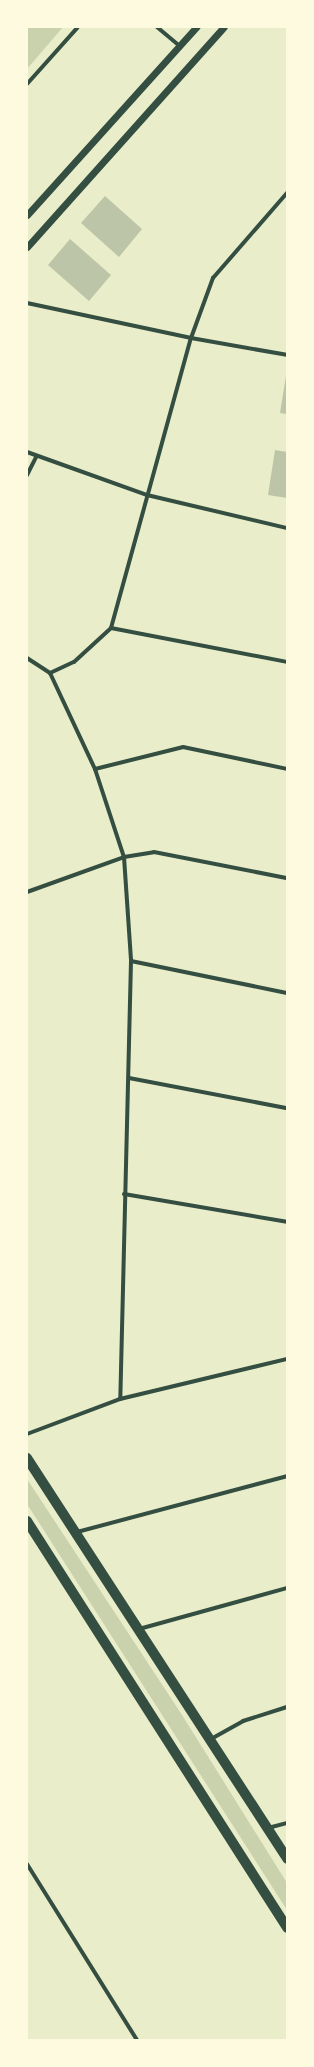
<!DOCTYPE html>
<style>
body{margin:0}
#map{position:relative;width:314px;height:2067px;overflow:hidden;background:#e9edc9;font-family:"DM Sans",sans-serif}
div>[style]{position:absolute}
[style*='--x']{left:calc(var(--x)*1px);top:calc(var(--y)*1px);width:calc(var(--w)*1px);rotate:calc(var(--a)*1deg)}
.green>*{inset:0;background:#cad2ad}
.building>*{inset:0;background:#bcc5a7}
.minor>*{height:4px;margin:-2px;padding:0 2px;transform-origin:2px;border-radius:2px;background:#344e41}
.tertiary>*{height:7px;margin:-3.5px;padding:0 3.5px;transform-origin:3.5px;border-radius:3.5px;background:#344e41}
.primary>*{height:10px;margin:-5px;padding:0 5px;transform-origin:5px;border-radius:5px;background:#344e41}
span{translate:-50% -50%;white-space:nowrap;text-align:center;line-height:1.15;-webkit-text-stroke:4px #fefae0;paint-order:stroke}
.frame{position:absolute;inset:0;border:28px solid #fefae0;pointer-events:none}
</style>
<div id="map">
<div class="green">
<i style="clip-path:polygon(27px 27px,63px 27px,27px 69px)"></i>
<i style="clip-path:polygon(27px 1479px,182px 1715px,287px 1883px,287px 1910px,27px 1504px)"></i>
</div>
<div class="building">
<i style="clip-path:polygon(105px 196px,142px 229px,119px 257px,81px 223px)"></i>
<i style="clip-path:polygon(70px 239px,111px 275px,89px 301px,48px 265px)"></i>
<i style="clip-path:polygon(286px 376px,287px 376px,287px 414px,280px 413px)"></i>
<i style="clip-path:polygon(275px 450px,287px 452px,287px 498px,268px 495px)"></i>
</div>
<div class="minor">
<i style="--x:157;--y:27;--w:30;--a:40"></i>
<i style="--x:27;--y:84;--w:76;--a:-48.2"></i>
<i style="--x:27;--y:303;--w:168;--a:12"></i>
<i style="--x:191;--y:338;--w:97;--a:10"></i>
<i style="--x:27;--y:452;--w:127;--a:19.7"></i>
<i style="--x:147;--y:495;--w:144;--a:13.3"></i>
<i style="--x:27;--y:475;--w:20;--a:-63"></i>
<i style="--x:111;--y:628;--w:179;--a:10.9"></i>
<i style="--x:27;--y:658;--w:27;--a:33"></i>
<i style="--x:50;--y:673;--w:106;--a:64.9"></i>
<i style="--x:95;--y:769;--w:93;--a:71.8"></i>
<i style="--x:124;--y:857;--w:104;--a:86.1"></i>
<i style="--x:131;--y:961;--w:438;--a:91.4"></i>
<i style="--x:50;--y:673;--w:26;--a:-25"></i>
<i style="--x:74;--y:662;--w:50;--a:-42.6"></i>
<i style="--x:111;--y:628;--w:301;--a:-74.6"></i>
<i style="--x:191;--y:338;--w:64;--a:-69.9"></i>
<i style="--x:213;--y:278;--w:113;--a:-49"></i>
<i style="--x:95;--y:769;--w:91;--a:-14"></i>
<i style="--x:183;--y:747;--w:106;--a:11.9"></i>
<i style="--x:27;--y:892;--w:103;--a:-19.8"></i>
<i style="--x:124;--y:857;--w:30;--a:-9"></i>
<i style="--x:154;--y:852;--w:136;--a:11.1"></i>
<i style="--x:131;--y:961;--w:159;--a:11.6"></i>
<i style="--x:129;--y:1078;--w:161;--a:10.8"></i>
<i style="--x:124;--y:1194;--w:165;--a:9.7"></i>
<i style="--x:27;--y:1434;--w:99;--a:-20.6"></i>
<i style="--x:120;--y:1399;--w:172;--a:-13.5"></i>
<i style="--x:77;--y:1532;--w:217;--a:-14.9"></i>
<i style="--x:139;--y:1629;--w:154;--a:-15.5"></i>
<i style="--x:211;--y:1739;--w:37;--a:-29"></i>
<i style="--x:243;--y:1721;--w:46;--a:-17.7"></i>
<i style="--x:268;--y:1828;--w:20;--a:-15"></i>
<i style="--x:27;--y:1864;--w:208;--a:58"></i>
</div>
<div class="tertiary">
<i style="--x:27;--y:215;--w:253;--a:-48"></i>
<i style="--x:27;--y:247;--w:295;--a:-48.2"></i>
</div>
<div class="primary">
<i style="--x:27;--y:1458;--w:478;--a:57"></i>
<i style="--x:27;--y:1521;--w:483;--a:57.4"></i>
</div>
<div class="frame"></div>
</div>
